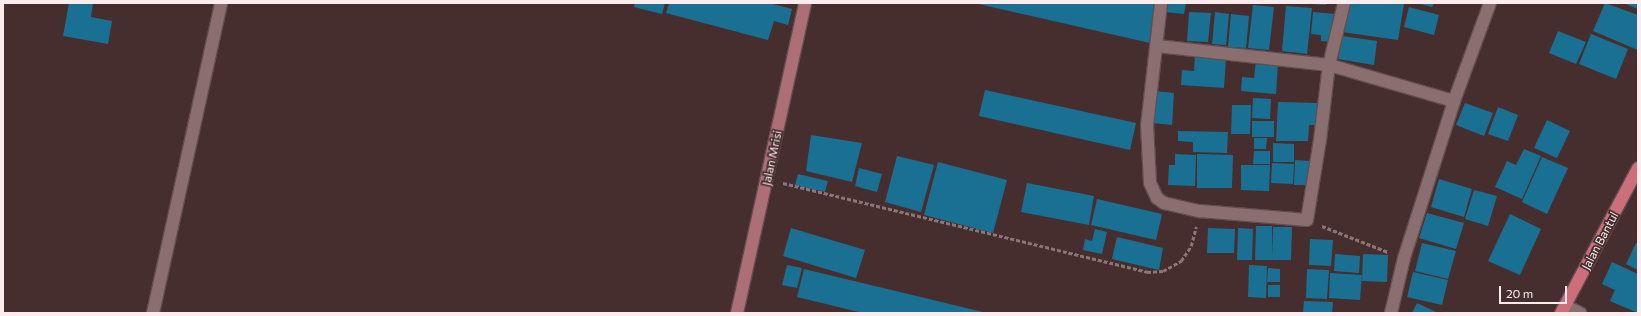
<!DOCTYPE html>
<style>
body{margin:0}
#map{position:relative;width:1641px;height:316px;overflow:hidden;background:#462e2f;font-family:Commissioner,sans-serif}
div>[style]{position:absolute}
[style*='--x']{left:calc(var(--x)*1px);top:calc(var(--y)*1px);width:calc(var(--w)*1px);rotate:calc(var(--a)*1deg)}
.building>*{inset:0;background:#1a7092}
.path>*{height:2.5px;margin-top:-1.25px;transform-origin:0;background:repeating-linear-gradient(90deg,#8b7576 0 4px,transparent 0 6px)}
.roads{filter:drop-shadow(1px 0 #624d4f) drop-shadow(-1px 0 #624d4f) drop-shadow(0 1px #624d4f) drop-shadow(0 -1px #624d4f)}
.lane>*{height:12px;margin:-6px;padding:0 6px;transform-origin:6px;border-radius:6px;background:#8b6f70}
.street>*{height:12px;margin:-6px;padding:0 6px;transform-origin:6px;border-radius:6px;background:#8b6f70}
.secondary>*{height:12px;margin:-6px;padding:0 6px;transform-origin:6px;border-radius:6px;background:#ac6f75}
.primary>*{height:12px;margin:-6px;padding:0 6px;transform-origin:6px;border-radius:6px;background:#cd6f7a}
span{translate:-50% -50%;white-space:nowrap;text-align:center;line-height:1.15;-webkit-text-stroke:3.5px #462e2f;paint-order:stroke}
.street-label{font-size:12px;color:#fdeced}
.frame{position:absolute;inset:0;border:4px solid #fdeced;pointer-events:none}
.scale{position:absolute;left:1499px;top:286px;width:68px;height:18px;box-sizing:border-box;border:2px solid #fdeced;border-top:0;padding-left:5px;font-size:12px;line-height:14px;white-space:nowrap;color:#fdeced;-webkit-text-stroke:3px #462e2f;paint-order:stroke}
</style>
<div id="map">
<div class="building">
<i style="clip-path:polygon(69px 3px,93px 3px,91px 17px,112px 21px,108px 44px,63px 36px)"></i>
<i style="clip-path:polygon(635px 3px,665px 3px,662px 14px,634px 7px)"></i>
<i style="clip-path:polygon(669px 3px,769px 3px,792px 9px,788px 25px,774px 21px,768px 40px,666px 13px)"></i>
<i style="clip-path:polygon(974px 3px,1149px 3px,1158px 5px,1150px 43px)"></i>
<i style="clip-path:polygon(1166px 3px,1186px 3px,1184px 14px,1165px 12px)"></i>
<i style="clip-path:polygon(1311px 3px,1326px 3px,1326px 5px,1311px 4px)"></i>
<i style="clip-path:polygon(1347px 3px,1404px 4px,1398px 40px,1342px 32px)"></i>
<i style="clip-path:polygon(1416px 3px,1434px 3px,1432px 7px)"></i>
<i style="clip-path:polygon(1605px 3px,1638px 15px,1638px 50px,1593px 31px)"></i>
<i style="clip-path:polygon(1623px 3px,1638px 3px,1638px 9px)"></i>
<i style="clip-path:polygon(1253px 5px,1274px 7px,1269px 50px,1248px 48px)"></i>
<i style="clip-path:polygon(1286px 6px,1312px 8px,1307px 54px,1282px 51px)"></i>
<i style="clip-path:polygon(1409px 7px,1439px 15px,1434px 35px,1404px 27px)"></i>
<i style="clip-path:polygon(1189px 12px,1211px 13px,1208px 42px,1187px 41px)"></i>
<i style="clip-path:polygon(1215px 12px,1229px 14px,1226px 45px,1212px 44px)"></i>
<i style="clip-path:polygon(1313px 12px,1335px 14px,1332px 42px,1321px 41px,1321px 35px,1311px 34px)"></i>
<i style="clip-path:polygon(1231px 14px,1249px 16px,1246px 48px,1228px 47px)"></i>
<i style="clip-path:polygon(1558px 31px,1586px 42px,1576px 64px,1549px 53px)"></i>
<i style="clip-path:polygon(1591px 34px,1628px 49px,1616px 79px,1579px 64px)"></i>
<i style="clip-path:polygon(1342px 36px,1377px 41px,1374px 65px,1338px 59px)"></i>
<i style="clip-path:polygon(1195px 55px,1226px 58px,1224px 88px,1181px 85px,1182px 70px,1194px 71px)"></i>
<i style="clip-path:polygon(1256px 60px,1278px 62px,1276px 94px,1241px 91px,1242px 77px,1254px 78px)"></i>
<i style="clip-path:polygon(985px 90px,1136px 123px,1130px 150px,979px 116px)"></i>
<i style="clip-path:polygon(1155px 91px,1174px 93px,1172px 125px,1152px 123px)"></i>
<i style="clip-path:polygon(1253px 98px,1271px 99px,1270px 119px,1252px 118px)"></i>
<i style="clip-path:polygon(1278px 102px,1319px 103px,1318px 125px,1309px 125px,1308px 141px,1276px 141px)"></i>
<i style="clip-path:polygon(1465px 103px,1493px 113px,1484px 136px,1456px 125px)"></i>
<i style="clip-path:polygon(1232px 105px,1251px 105px,1250px 134px,1231px 134px)"></i>
<i style="clip-path:polygon(1498px 107px,1518px 115px,1508px 141px,1488px 134px)"></i>
<i style="clip-path:polygon(1547px 120px,1570px 131px,1557px 158px,1534px 148px)"></i>
<i style="clip-path:polygon(1252px 121px,1274px 121px,1274px 137px,1252px 137px)"></i>
<i style="clip-path:polygon(1178px 131px,1228px 132px,1227px 153px,1193px 152px,1193px 142px,1178px 141px)"></i>
<i style="clip-path:polygon(811px 135px,862px 143px,852px 182px,806px 171px)"></i>
<i style="clip-path:polygon(1254px 138px,1267px 138px,1266px 149px,1254px 149px)"></i>
<i style="clip-path:polygon(1273px 143px,1294px 144px,1294px 162px,1273px 162px)"></i>
<i style="clip-path:polygon(1524px 149px,1541px 156px,1522px 199px,1495px 187px,1507px 161px,1516px 165px)"></i>
<i style="clip-path:polygon(1254px 151px,1270px 151px,1270px 164px,1253px 164px)"></i>
<i style="clip-path:polygon(1175px 154px,1196px 155px,1195px 186px,1168px 185px,1169px 165px,1175px 165px)"></i>
<i style="clip-path:polygon(1197px 154px,1233px 155px,1232px 188px,1197px 188px)"></i>
<i style="clip-path:polygon(897px 156px,934px 165px,921px 212px,885px 202px)"></i>
<i style="clip-path:polygon(1542px 157px,1568px 168px,1547px 214px,1522px 202px)"></i>
<i style="clip-path:polygon(1295px 160px,1309px 161px,1309px 185px,1294px 185px)"></i>
<i style="clip-path:polygon(938px 162px,1007px 180px,993px 233px,924px 215px)"></i>
<i style="clip-path:polygon(1272px 163px,1294px 164px,1293px 184px,1271px 183px)"></i>
<i style="clip-path:polygon(1241px 165px,1270px 165px,1269px 191px,1241px 190px)"></i>
<i style="clip-path:polygon(859px 168px,882px 174px,877px 192px,855px 186px)"></i>
<i style="clip-path:polygon(798px 174px,828px 181px,825px 192px,795px 185px)"></i>
<i style="clip-path:polygon(1439px 179px,1472px 189px,1464px 217px,1431px 207px)"></i>
<i style="clip-path:polygon(1027px 183px,1094px 196px,1089px 225px,1021px 212px)"></i>
<i style="clip-path:polygon(1474px 190px,1497px 196px,1488px 226px,1465px 219px)"></i>
<i style="clip-path:polygon(1097px 199px,1162px 214px,1156px 240px,1091px 225px)"></i>
<i style="clip-path:polygon(1427px 213px,1464px 223px,1456px 249px,1419px 238px)"></i>
<i style="clip-path:polygon(1510px 214px,1541px 229px,1520px 275px,1488px 261px)"></i>
<i style="clip-path:polygon(1256px 226px,1272px 226px,1272px 260px,1255px 260px)"></i>
<i style="clip-path:polygon(1273px 227px,1292px 227px,1291px 260px,1272px 260px)"></i>
<i style="clip-path:polygon(791px 228px,865px 250px,856px 278px,783px 256px)"></i>
<i style="clip-path:polygon(1208px 228px,1235px 229px,1234px 253px,1207px 253px)"></i>
<i style="clip-path:polygon(1238px 228px,1253px 229px,1252px 260px,1237px 260px)"></i>
<i style="clip-path:polygon(1095px 229px,1107px 232px,1102px 254px,1083px 250px,1085px 239px,1092px 241px)"></i>
<i style="clip-path:polygon(1117px 237px,1163px 248px,1159px 270px,1112px 259px)"></i>
<i style="clip-path:polygon(1310px 239px,1333px 240px,1331px 266px,1309px 265px)"></i>
<i style="clip-path:polygon(1422px 243px,1456px 251px,1448px 279px,1415px 271px)"></i>
<i style="clip-path:polygon(1636px 243px,1638px 244px,1638px 270px,1626px 264px)"></i>
<i style="clip-path:polygon(1335px 254px,1360px 256px,1359px 273px,1334px 271px)"></i>
<i style="clip-path:polygon(1363px 254px,1388px 255px,1387px 282px,1362px 281px)"></i>
<i style="clip-path:polygon(1612px 262px,1638px 274px,1638px 313px,1610px 301px,1615px 290px,1602px 284px)"></i>
<i style="clip-path:polygon(787px 265px,802px 268px,797px 288px,782px 285px)"></i>
<i style="clip-path:polygon(1249px 265px,1267px 266px,1266px 298px,1248px 297px)"></i>
<i style="clip-path:polygon(1268px 268px,1280px 269px,1280px 282px,1267px 282px)"></i>
<i style="clip-path:polygon(804px 269px,983px 312px,983px 313px,863px 313px,797px 297px)"></i>
<i style="clip-path:polygon(1307px 269px,1329px 270px,1327px 299px,1306px 298px)"></i>
<i style="clip-path:polygon(1413px 272px,1448px 280px,1442px 305px,1407px 297px)"></i>
<i style="clip-path:polygon(1330px 273px,1362px 275px,1360px 300px,1329px 298px)"></i>
<i style="clip-path:polygon(1268px 285px,1280px 285px,1280px 297px,1268px 297px)"></i>
<i style="clip-path:polygon(1304px 301px,1333px 302px,1332px 313px,1303px 313px)"></i>
<i style="clip-path:polygon(1417px 303px,1438px 313px,1412px 313px)"></i>
</div>
<div class="path">
<i style="--x:783;--y:183;--w:375;--a:13.7"></i>
<i style="--x:1147;--y:272;--w:16;--a:-4"></i>
<i style="--x:1163;--y:271;--w:21;--a:-29"></i>
<i style="--x:1181;--y:261;--w:18;--a:-56"></i>
<i style="--x:1191;--y:246;--w:20;--a:-75"></i>
<i style="--x:1322;--y:226;--w:71;--a:21.5"></i>
</div>
<div class="roads">
<div class="lane">
<i style="--x:1565;--y:306;--w:17;--a:25"></i>
</div>
<div class="street">
<i style="--x:1161;--y:3;--w:123;--a:96.5"></i>
<i style="--x:1147;--y:125;--w:58;--a:87"></i>
<i style="--x:1150;--y:183;--w:17;--a:65"></i>
<i style="--x:1157;--y:198;--w:9;--a:36"></i>
<i style="--x:1164;--y:203;--w:37;--a:13"></i>
<i style="--x:1200;--y:211;--w:107;--a:4.8"></i>
<i style="--x:1307;--y:220;--w:81;--a:-80.8"></i>
<i style="--x:1320;--y:140;--w:76;--a:-83.2"></i>
<i style="--x:1329;--y:65;--w:64;--a:-76.4"></i>
<i style="--x:1157;--y:46;--w:173;--a:6.3"></i>
<i style="--x:1329;--y:65;--w:130;--a:16.1"></i>
<i style="--x:153;--y:313;--w:317;--a:-77.6"></i>
<i style="--x:1391;--y:313;--w:57;--a:-76.7"></i>
<i style="--x:1404;--y:258;--w:165;--a:-72.3"></i>
<i style="--x:1454;--y:101;--w:104;--a:-69.8"></i>
</div>
<div class="secondary">
<i style="--x:737;--y:313;--w:317;--a:-77.6"></i>
</div>
<div class="primary">
<i style="--x:1561;--y:313;--w:164;--a:-62"></i>
</div>
</div>
<div class="street-label">
<span style="left:772px;top:158px;rotate:-78deg">Jalan Mrisi</span>
<span style="left:1600px;top:241px;rotate:-62deg">Jalan Bantul</span>
</div>
<div class="frame"></div>
<div class="scale">20 m</div>
</div>
